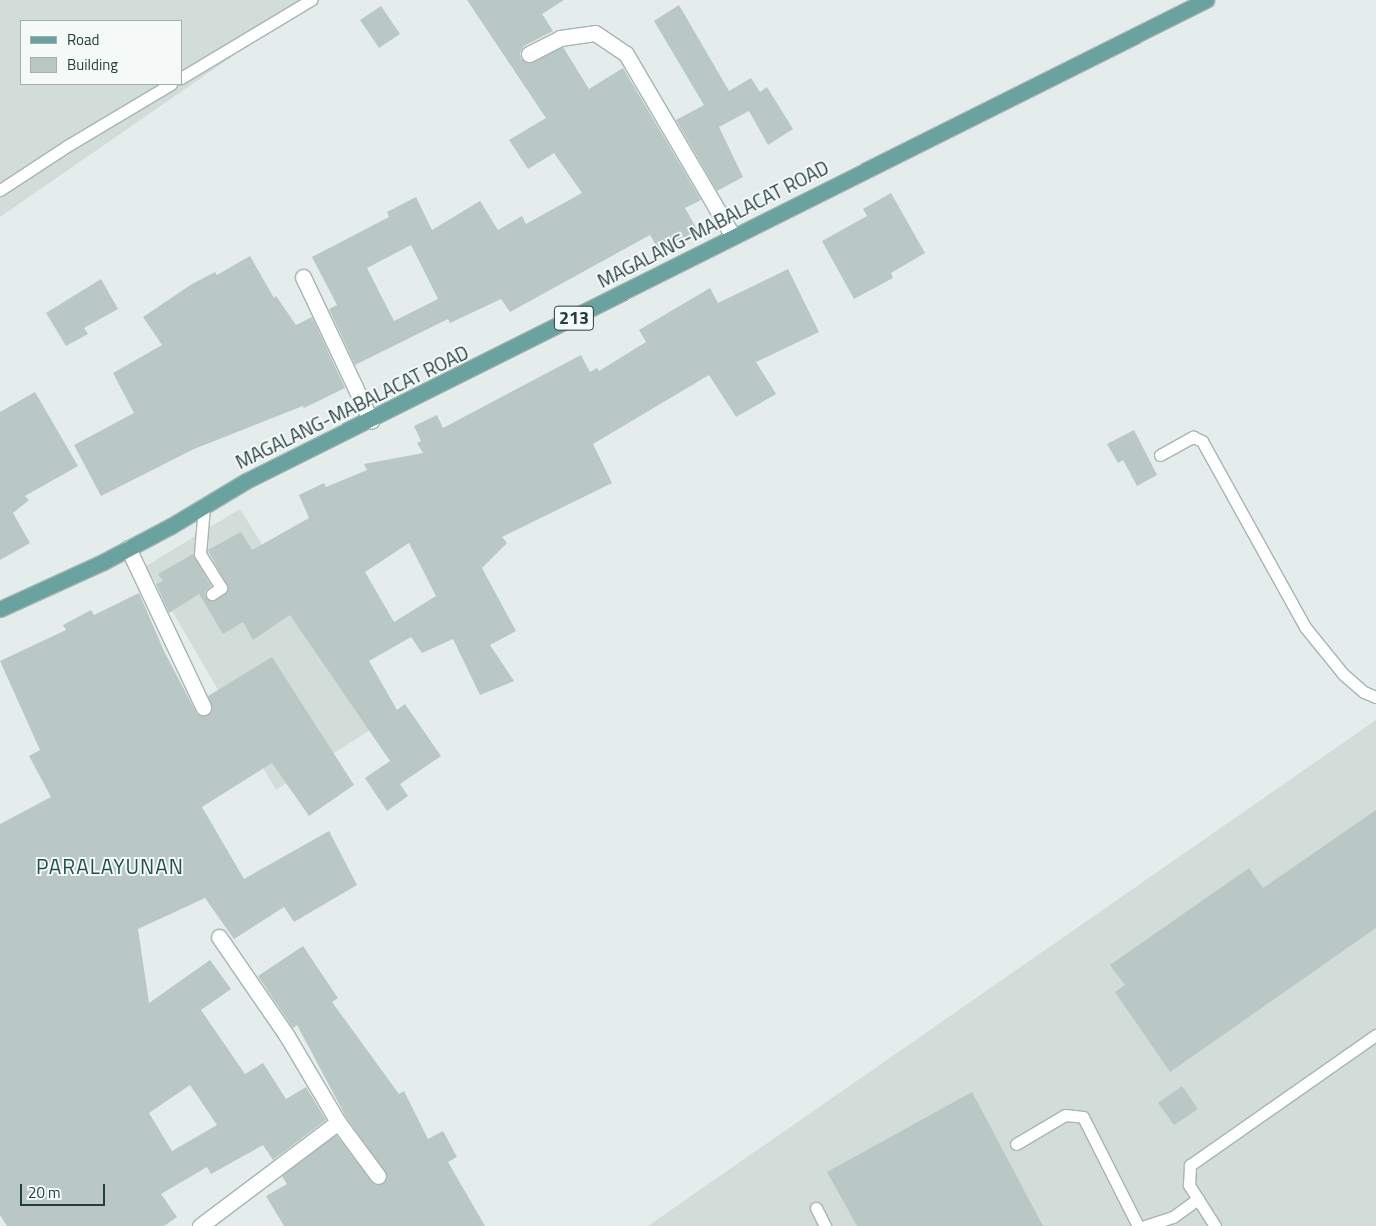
<!DOCTYPE html>
<style>
body{margin:0}
#map{position:relative;width:1376px;height:1226px;overflow:hidden;background:#e4edeb;font-family:"Titillium Web",sans-serif}
div>[style]{position:absolute}
[style*='--x']{left:calc(var(--x)*1px);top:calc(var(--y)*1px);width:calc(var(--w)*1px);rotate:calc(var(--a)*1deg)}
.built>*{inset:0;background:#d2ddda}
.building>*{inset:0;background:#b9c8c5}
.roads{filter:drop-shadow(1px 0 #a6b5b3) drop-shadow(-1px 0 #a6b5b3) drop-shadow(0 1px #a6b5b3) drop-shadow(0 -1px #a6b5b3)}
.lane>*{height:11px;margin:-5.5px;padding:0 5.5px;transform-origin:5.5px;border-radius:5.5px;background:#fff}
.street>*{height:15px;margin:-7.5px;padding:0 7.5px;transform-origin:7.5px;border-radius:7.5px;background:#fff}
.primary>*{height:15px;margin:-7.5px;padding:0 7.5px;transform-origin:7.5px;border-radius:7.5px;background:#69a29f}
span{translate:-50% -50%;white-space:nowrap;text-align:center;line-height:1.15;-webkit-text-stroke:4px #f5faf8;paint-order:stroke}
.shield-label span{padding:1px 4px;background:#f5faf8;border:1px solid;border-radius:4px;-webkit-text-stroke-width:0}
.shield-label{font-size:18px;color:#233f3d;font-weight:700}
.street-label{font-size:19px;color:#233f3d}
.quarter-label{font-size:21px;color:#1f514f;letter-spacing:1px}
.legend{position:absolute;left:20px;top:20px;width:162px;height:65px;box-sizing:border-box;background:#f5faf8;border:1px solid #a1afad;margin:0;padding:6px 9px;list-style:none;font-size:15px;color:#233f3d}
.legend li{display:flex;align-items:center;gap:10px;height:25px}
.legend b{width:25px;border:1px solid #a1afad}
.scale{position:absolute;left:20px;top:1184px;width:85px;height:22px;box-sizing:border-box;border:2px solid #233f3d;border-top:0;padding-left:6px;font-size:15px;line-height:18px;white-space:nowrap;color:#233f3d;-webkit-text-stroke:4px #f5faf8;paint-order:stroke}
</style>
<div id="map">
<div class="built">
<i style="clip-path:polygon(evenodd,0 0,314px 0,0 217px,0 0,21px 21px,181px 21px,181px 84px,21px 84px,21px 21px)"></i>
<i style="clip-path:polygon(240px 509px,375px 727px,276px 790px,146px 566px)"></i>
<i style="clip-path:polygon(1376px 720px,1376px 1226px,648px 1226px)"></i>
</div>
<div class="building">
<i style="clip-path:polygon(evenodd,467px 0,564px 0,542px 14px,553px 31px,524px 46px,520px 53px,521px 59px,533px 62px,563px 47px,589px 89px,623px 68px,701px 200px,685px 208px,698px 231px,660px 252px,650px 235px,510px 312px,501px 299px,450px 323px,448px 319px,355px 365px,329px 309px,337px 305px,312px 257px,389px 217px,387px 212px,416px 197px,432px 230px,480px 201px,498px 230px,522px 216px,526px 224px,582px 193px,554px 153px,528px 169px,509px 140px,546px 118px,467px 0,411px 245px,438px 299px,394px 321px,367px 268px,411px 245px)"></i>
<i style="clip-path:polygon(679px 5px,729px 91px,751px 78px,760px 92px,767px 87px,793px 129px,768px 145px,749px 111px,719px 127px,743px 177px,717px 191px,676px 120px,704px 105px,654px 21px)"></i>
<i style="clip-path:polygon(381px 6px,400px 34px,379px 48px,360px 20px)"></i>
<i style="clip-path:polygon(891px 193px,925px 253px,891px 273px,893px 278px,854px 299px,822px 241px,867px 216px,863px 209px)"></i>
<i style="clip-path:polygon(250px 256px,274px 298px,276px 296px,296px 325px,312px 317px,345px 388px,304px 408px,303px 406px,194px 449px,101px 496px,74px 445px,134px 413px,113px 373px,162px 345px,143px 317px,192px 284px,215px 272px,217px 275px)"></i>
<i style="clip-path:polygon(evenodd,788px 269px,819px 332px,756px 362px,776px 394px,736px 417px,709px 375px,593px 444px,612px 483px,502px 537px,507px 543px,482px 568px,516px 631px,490px 645px,514px 681px,480px 695px,453px 639px,422px 653px,411px 637px,369px 661px,397px 710px,405px 704px,441px 756px,400px 784px,408px 796px,387px 811px,365px 778px,390px 761px,290px 615px,253px 640px,243px 622px,223px 634px,199px 594px,169px 613px,156px 584px,163px 581px,158px 574px,193px 554px,211px 586px,205px 591px,206px 598px,216px 600px,228px 587px,208px 550px,241px 532px,252px 550px,309px 518px,299px 495px,324px 483px,326px 487px,367px 470px,364px 464px,423px 453px,417px 443px,421px 441px,414px 426px,437px 415px,443px 428px,581px 355px,590px 372px,597px 368px,599px 371px,646px 342px,639px 330px,710px 288px,718px 303px,788px 269px,409px 543px,436px 596px,394px 622px,365px 572px,409px 543px)"></i>
<i style="clip-path:polygon(101px 279px,118px 309px,84px 328px,88px 334px,66px 346px,46px 313px)"></i>
<i style="clip-path:polygon(35px 392px,78px 466px,25px 496px,29px 500px,13px 513px,30px 543px,0 560px,0 412px)"></i>
<i style="clip-path:polygon(1134px 430px,1157px 475px,1137px 486px,1123px 460px,1118px 463px,1107px 444px)"></i>
<i style="clip-path:polygon(evenodd,139px 593px,164px 651px,197px 714px,203px 716px,211px 712px,208px 696px,272px 657px,354px 785px,309px 816px,272px 763px,202px 807px,244px 879px,329px 831px,357px 885px,294px 922px,284px 907px,234px 939px,205px 898px,138px 929px,149px 1003px,210px 960px,231px 989px,201px 1010px,245px 1074px,263px 1063px,286px 1099px,306px 1087px,326px 1120px,273px 1160px,263px 1145px,211px 1174px,207px 1167px,161px 1194px,177px 1217px,164px 1226px,7px 1226px,0 1215px,0 824px,51px 797px,29px 756px,40px 750px,0 661px,66px 630px,63px 625px,91px 610px,94px 615px,139px 593px,190px 1085px,217px 1125px,172px 1151px,149px 1113px,190px 1085px)"></i>
<i style="clip-path:polygon(1376px 810px,1376px 928px,1170px 1072px,1115px 992px,1125px 985px,1110px 965px,1249px 868px,1263px 888px)"></i>
<i style="clip-path:polygon(303px 946px,338px 998px,332px 1002px,399px 1094px,404px 1091px,428px 1139px,443px 1131px,457px 1157px,448px 1162px,485px 1226px,284px 1226px,266px 1196px,287px 1184px,282px 1176px,336px 1135px,374px 1184px,383px 1184px,387px 1175px,346px 1117px,297px 1025px,293px 1028px,258px 976px)"></i>
<i style="clip-path:polygon(1182px 1086px,1198px 1109px,1174px 1125px,1158px 1103px)"></i>
<i style="clip-path:polygon(972px 1092px,1043px 1226px,857px 1226px,827px 1172px)"></i>
</div>
<div class="roads">
<div class="lane">
<i style="--x:181;--y:78;--w:152;--a:-31"></i>
<i style="--x:0;--y:190;--w:80;--a:-33.3"></i>
<i style="--x:67;--y:146;--w:121;--a:-30.8"></i>
<i style="--x:1160;--y:455;--w:38;--a:-29"></i>
<i style="--x:1193;--y:437;--w:10;--a:24"></i>
<i style="--x:1202;--y:441;--w:213;--a:61"></i>
<i style="--x:1305;--y:627;--w:60;--a:51"></i>
<i style="--x:1343;--y:674;--w:28;--a:41"></i>
<i style="--x:1364;--y:692;--w:13;--a:23"></i>
<i style="--x:204;--y:507;--w:47;--a:94.9"></i>
<i style="--x:200;--y:554;--w:40;--a:58"></i>
<i style="--x:221;--y:588;--w:11;--a:146"></i>
<i style="--x:1016;--y:1144;--w:57;--a:-30.6"></i>
<i style="--x:1065;--y:1115;--w:18;--a:6"></i>
<i style="--x:1083;--y:1117;--w:122;--a:63.2"></i>
<i style="--x:816;--y:1208;--w:20;--a:63"></i>
<i style="--x:1145;--y:1226;--w:29;--a:-18"></i>
<i style="--x:1173;--y:1217;--w:31;--a:-36"></i>
<i style="--x:1215;--y:1226;--w:49;--a:-122.4"></i>
<i style="--x:1189;--y:1185;--w:20;--a:-87"></i>
<i style="--x:1190;--y:1165;--w:227;--a:-35"></i>
</div>
<div class="street">
<i style="--x:529;--y:54;--w:35;--a:-27"></i>
<i style="--x:560;--y:38;--w:35;--a:-8"></i>
<i style="--x:595;--y:33;--w:37;--a:34"></i>
<i style="--x:626;--y:54;--w:210;--a:59.6"></i>
<i style="--x:303;--y:277;--w:159;--a:64.7"></i>
<i style="--x:128;--y:548;--w:176;--a:64.7"></i>
<i style="--x:219;--y:937;--w:120;--a:55.5"></i>
<i style="--x:287;--y:1036;--w:100;--a:59.3"></i>
<i style="--x:338;--y:1122;--w:67;--a:53.5"></i>
<i style="--x:200;--y:1226;--w:173;--a:-37"></i>
</div>
<div class="primary">
<i style="--x:0;--y:609;--w:113;--a:-24.5"></i>
<i style="--x:103;--y:562;--w:77;--a:-27.9"></i>
<i style="--x:171;--y:526;--w:87;--a:-31"></i>
<i style="--x:246;--y:481;--w:1074;--a:-26.61"></i>
</div>
</div>
<div class="shield-label">
<span style="left:574px;top:318px">213</span>
</div>
<div class="street-label">
<span style="left:713px;top:224px;rotate:-27deg">MAGALANG-MABALACAT ROAD</span>
<span style="left:352px;top:407px;rotate:-26deg">MAGALANG-MABALACAT ROAD</span>
</div>
<div class="quarter-label">
<span style="left:110px;top:866px">PARALAYUNAN</span>
</div>
<ul class="legend">
<li><b style="height:6px;background:#69a29f"></b>Road</li>
<li><b style="height:14px;background:#b9c8c5"></b>Building</li>
</ul>
<div class="scale">20 m</div>
</div>
